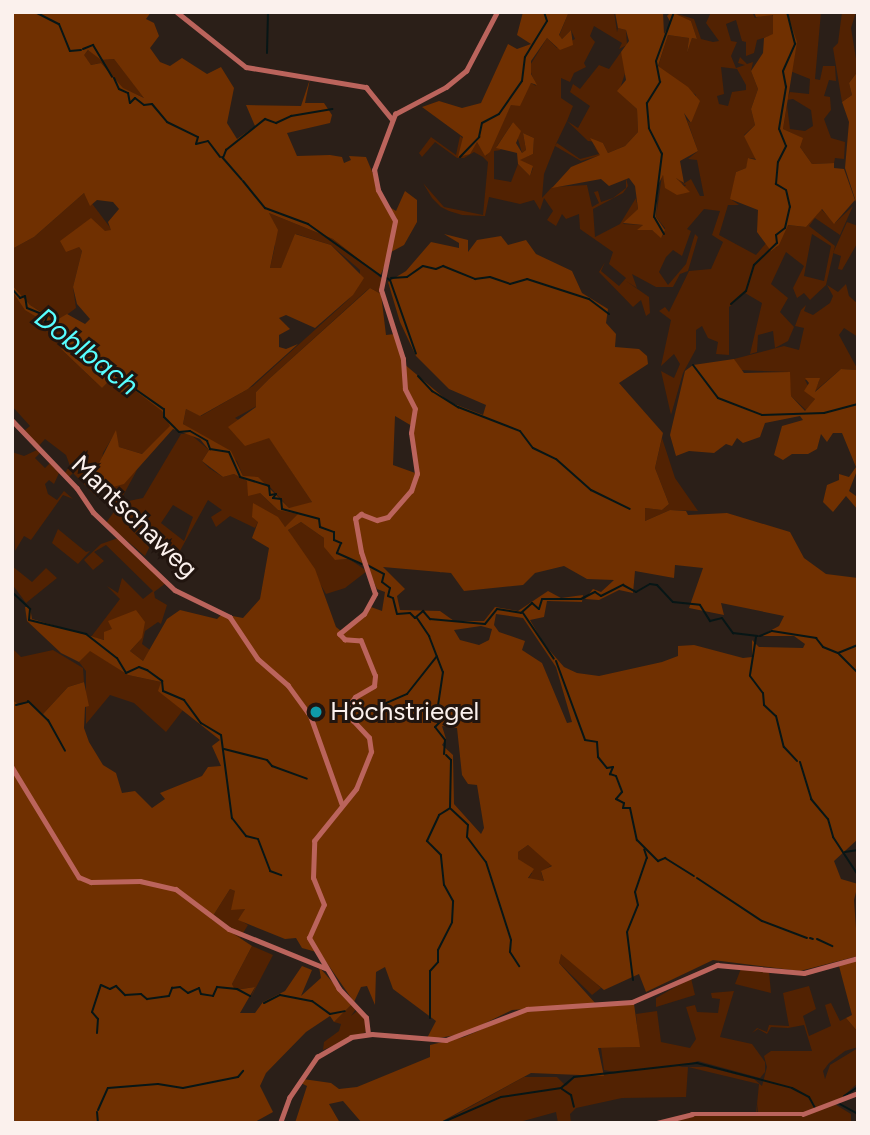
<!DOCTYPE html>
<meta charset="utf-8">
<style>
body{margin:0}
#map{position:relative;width:870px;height:1135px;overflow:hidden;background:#2b1f18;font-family:Figtree,sans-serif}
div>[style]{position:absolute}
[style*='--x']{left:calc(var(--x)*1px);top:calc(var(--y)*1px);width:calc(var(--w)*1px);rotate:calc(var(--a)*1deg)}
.green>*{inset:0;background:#522202}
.forest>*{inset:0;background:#703001}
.stream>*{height:2px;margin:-1px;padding:0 1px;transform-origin:1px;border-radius:1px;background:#071616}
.highway-tunnel>*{height:7px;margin-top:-3.5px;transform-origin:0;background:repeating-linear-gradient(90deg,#4a3e38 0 7px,transparent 0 10.5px)}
.secondary>*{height:4.5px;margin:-2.25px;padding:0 2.25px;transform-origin:2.25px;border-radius:2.25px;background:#bb645c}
.dots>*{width:19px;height:19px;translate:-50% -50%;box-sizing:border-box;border:4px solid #21150f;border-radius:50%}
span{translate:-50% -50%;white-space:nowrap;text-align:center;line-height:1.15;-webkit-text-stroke:6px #21150f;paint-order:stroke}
.street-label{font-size:26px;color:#fbf1ed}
.poi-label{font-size:26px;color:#fbf1ed}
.left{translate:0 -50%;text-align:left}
.water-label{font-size:28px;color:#57feff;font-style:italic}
.frame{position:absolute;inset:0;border:14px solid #fbf1ed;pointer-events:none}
</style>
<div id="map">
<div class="green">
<i style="clip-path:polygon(evenodd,614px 12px,617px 32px,618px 28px,626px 30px,627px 45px,619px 49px,622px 43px,594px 26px,590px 36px,595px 42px,584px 63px,586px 67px,574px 73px,570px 82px,561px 78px,561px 98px,573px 106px,567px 121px,578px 128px,590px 106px,570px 92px,573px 84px,580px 89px,599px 65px,609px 69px,621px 52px,627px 67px,619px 92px,637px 109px,638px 132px,625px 146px,608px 153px,603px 143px,588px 141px,567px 121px,555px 146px,557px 143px,580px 159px,599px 154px,593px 145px,601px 155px,581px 161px,555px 146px,544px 174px,542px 198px,552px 187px,587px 185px,592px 207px,599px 203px,594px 192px,598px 191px,601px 202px,613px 198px,626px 188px,626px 178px,628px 186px,623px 193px,593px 209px,595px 237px,620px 224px,636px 198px,638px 209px,623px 224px,643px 225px,638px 230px,652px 230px,662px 237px,665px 228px,656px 217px,662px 175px,677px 194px,686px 185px,678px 183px,677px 177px,683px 184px,691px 179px,700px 196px,704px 196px,697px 160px,688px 159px,698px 151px,687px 120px,691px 123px,696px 95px,658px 67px,668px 35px,689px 38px,687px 53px,692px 38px,697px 39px,691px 21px,671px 16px,671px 12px,694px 19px,701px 39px,713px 42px,719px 41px,706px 23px,711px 12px,752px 12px,755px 18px,767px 13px,774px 16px,773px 35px,757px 40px,754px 53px,746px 56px,746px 42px,742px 41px,736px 20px,726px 24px,731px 41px,737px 42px,731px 56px,736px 68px,745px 65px,738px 63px,740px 57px,747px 64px,753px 62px,751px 71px,758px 89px,751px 109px,755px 125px,744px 135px,757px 159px,749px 158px,746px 168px,736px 172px,732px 200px,739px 205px,728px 205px,719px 235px,756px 255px,767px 242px,770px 248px,776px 248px,787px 225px,806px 227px,821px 209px,835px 223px,853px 206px,840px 235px,815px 218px,809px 226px,835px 246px,826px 285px,810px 300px,804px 293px,797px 298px,793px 288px,804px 266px,786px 252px,771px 284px,788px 298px,780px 312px,794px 327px,788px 341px,775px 348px,773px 331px,758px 335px,757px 352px,750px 354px,762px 303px,745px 293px,729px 307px,729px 355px,716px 354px,718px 342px,708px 338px,702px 326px,696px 330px,696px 349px,683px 373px,671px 415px,661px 371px,674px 378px,680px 364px,674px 354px,661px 366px,671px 320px,659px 311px,665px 307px,669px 312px,689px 271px,711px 269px,723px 242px,712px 235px,720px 211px,704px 209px,687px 229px,691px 231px,682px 256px,673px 250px,666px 257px,659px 272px,668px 285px,686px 264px,695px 234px,698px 237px,688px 271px,680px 274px,673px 287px,656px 287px,632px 274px,637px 288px,626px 281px,649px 297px,650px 313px,646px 316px,641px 300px,633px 307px,599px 272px,605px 262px,601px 271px,619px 286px,626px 278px,609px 264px,613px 252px,580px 229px,579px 214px,566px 219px,562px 214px,556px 226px,547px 220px,553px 211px,544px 198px,540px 210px,534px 200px,520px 204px,489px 197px,485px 216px,462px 215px,449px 211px,441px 207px,432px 198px,423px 183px,444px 207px,483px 215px,488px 162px,483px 157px,474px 152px,464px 158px,457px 158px,435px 142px,422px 157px,419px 153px,431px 137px,456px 155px,460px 136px,464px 139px,460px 157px,477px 142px,486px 156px,511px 105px,520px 102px,531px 83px,536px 86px,529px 67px,547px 38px,557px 48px,575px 39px,571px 30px,562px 39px,559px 36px,568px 14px,614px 12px,721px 67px,737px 69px,746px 85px,746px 90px,732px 92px,728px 106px,719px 104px,717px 96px,724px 94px,721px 67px,614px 12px,513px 122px,522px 153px,526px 150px,523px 133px,534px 138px,533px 154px,519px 160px,533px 168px,530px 176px,518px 164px,511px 182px,494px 179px,494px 151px,501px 150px,497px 146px,513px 122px,614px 12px,812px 234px,831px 246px,824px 281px,804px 276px,812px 234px)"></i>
<i style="clip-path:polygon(787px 12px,821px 12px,815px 79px,820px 80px,823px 66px,835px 66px,836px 81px,829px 80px,824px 96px,830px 97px,831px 110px,824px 119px,831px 138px,845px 142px,844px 159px,835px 158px,834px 163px,812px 164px,800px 147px,800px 137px,783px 129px,787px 105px,790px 129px,805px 131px,813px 126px,811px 110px,793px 99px,787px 100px,790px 92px,809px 94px,810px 79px,790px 71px,796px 40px)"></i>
<i style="clip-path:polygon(842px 12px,856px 12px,851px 28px,858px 71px,849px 83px,852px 95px,842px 102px,833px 48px,838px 43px)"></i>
<i style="clip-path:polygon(89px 50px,101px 60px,114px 59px,145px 98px,123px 89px,101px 63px,91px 65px,83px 55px)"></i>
<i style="clip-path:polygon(84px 193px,112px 230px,79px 247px,82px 251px,73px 287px,76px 308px,57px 322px,30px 305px,12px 285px,12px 249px,34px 237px)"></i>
<i style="clip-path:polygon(269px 213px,333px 239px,381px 278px,381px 294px,370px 288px,366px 291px,269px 379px,256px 392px,257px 406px,235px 418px,269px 437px,312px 502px,301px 507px,289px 508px,269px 486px,243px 476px,237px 461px,183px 424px,186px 409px,201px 416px,253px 386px,349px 299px,360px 280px,360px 270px,331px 245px,296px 234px,281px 268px,270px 268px,275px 246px,275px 225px)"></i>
<i style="clip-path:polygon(847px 222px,858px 226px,858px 242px,842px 270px,838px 269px,841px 256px,833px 253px)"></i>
<i style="clip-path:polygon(846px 284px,849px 296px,858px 304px,858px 337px,844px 328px,839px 335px,858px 370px,841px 369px,814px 392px,819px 381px,805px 380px,815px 399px,807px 411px,791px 396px,789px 372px,739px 370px,734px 359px,784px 346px,799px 350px,804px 328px,795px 326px,801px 310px,806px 305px,804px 311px,813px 315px,830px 303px,833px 296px,827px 285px,838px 292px)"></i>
<i style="clip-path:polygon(evenodd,12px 291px,45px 324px,71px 338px,61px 349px,102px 388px,109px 381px,125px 395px,133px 389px,163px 411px,171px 427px,142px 454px,119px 447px,115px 433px,103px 453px,100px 474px,126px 477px,137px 470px,119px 503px,143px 498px,181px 434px,190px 434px,209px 450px,202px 461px,209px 468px,223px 477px,234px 474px,247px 481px,278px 510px,298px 513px,297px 518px,285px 527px,258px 522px,255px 528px,230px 516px,216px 527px,211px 517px,222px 510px,208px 500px,176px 558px,151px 544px,145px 556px,106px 523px,118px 506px,108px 503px,106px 490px,103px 488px,96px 496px,73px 473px,68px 478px,64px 474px,70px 466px,66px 455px,45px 439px,37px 448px,24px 431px,30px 426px,12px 406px,12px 291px,173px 505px,193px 517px,184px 541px,161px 523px,173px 505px)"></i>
<i style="clip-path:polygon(662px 438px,675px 478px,698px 511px,670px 510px,645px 521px,641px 516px,645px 508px,662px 510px,669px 504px,655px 468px)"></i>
<i style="clip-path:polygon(37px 450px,40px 453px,35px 458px,45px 468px,50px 463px,59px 473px,54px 484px,49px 480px,45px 484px,48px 494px,57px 500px,64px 491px,73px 499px,63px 495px,31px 540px,24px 536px,15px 551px,12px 452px,24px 456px)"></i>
<i style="clip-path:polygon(301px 522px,324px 538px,336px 560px,349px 559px,367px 571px,345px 588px,326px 594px,288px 530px)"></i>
<i style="clip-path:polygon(58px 529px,86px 552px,90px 551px,78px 564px,52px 543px)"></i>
<i style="clip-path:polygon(121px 537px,166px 583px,154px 592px,155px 598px,167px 605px,161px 624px,158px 622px,145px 631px,142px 644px,150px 650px,143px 661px,130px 651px,142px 638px,113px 629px,105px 640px,91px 637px,120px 599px,107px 586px,118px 593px,122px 578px,143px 599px,153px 591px,106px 545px,94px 552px,104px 561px,93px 570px,84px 560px,101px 544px)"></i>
<i style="clip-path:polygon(12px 566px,32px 582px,46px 568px,57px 578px,26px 603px,12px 584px)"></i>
<i style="clip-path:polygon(12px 648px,21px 657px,53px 650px,83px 668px,84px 682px,68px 687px,43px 714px,14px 702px)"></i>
<i style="clip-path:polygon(90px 650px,128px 675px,161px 682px,159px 691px,183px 710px,166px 732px,134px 703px,110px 695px,86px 724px,86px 671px,79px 662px)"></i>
<i style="clip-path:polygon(528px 845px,552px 865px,541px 872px,544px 881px,528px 879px,532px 873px,518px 859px,518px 852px)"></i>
<i style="clip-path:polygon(230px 889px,235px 891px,239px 908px,245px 909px,240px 920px,248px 925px,240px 938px,211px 919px)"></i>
<i style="clip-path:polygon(252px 946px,273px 955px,250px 999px,255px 987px,234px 990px,232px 984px)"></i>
<i style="clip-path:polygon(560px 954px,566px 955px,601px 988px,592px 995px,559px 963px)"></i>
<i style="clip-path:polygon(742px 966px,769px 972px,771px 993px,735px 984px)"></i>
<i style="clip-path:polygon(691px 978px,695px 995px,656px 1007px,656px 998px)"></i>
<i style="clip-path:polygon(809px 986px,816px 1009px,803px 1016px,809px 1036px,831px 1026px,825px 1005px,831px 1003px,840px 1021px,846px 1018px,858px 1032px,858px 1047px,845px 1051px,829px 1063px,823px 1071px,825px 1079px,830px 1065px,858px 1048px,858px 1083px,841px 1098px,807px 1113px,758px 1116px,758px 1103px,757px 1113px,754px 1116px,702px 1114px,651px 1123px,693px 1112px,756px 1114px,759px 1084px,688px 1067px,686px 1097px,622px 1098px,576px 1108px,570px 1114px,571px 1123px,558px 1123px,556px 1112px,516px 1123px,441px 1123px,524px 1077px,557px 1077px,566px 1086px,575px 1077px,620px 1073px,604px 1070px,601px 1048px,639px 1047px,636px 1014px,657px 1011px,661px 1042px,690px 1048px,696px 1039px,686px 1007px,695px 1005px,697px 1012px,718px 1013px,720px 999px,712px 998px,711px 993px,734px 991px,720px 1037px,752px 1044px,765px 1062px,765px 1072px,760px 1078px,698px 1061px,679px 1067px,707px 1067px,754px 1079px,762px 1086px,767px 1067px,764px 1056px,771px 1051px,812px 1051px,804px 1025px,788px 1028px,771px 1027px,767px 1034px,758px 1029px,752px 1033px,757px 1028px,767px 1032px,769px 1025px,789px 1026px,783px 993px)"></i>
<i style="clip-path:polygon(352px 1004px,356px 1009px,351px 1016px,357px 1011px,365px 1018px,366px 1032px,323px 1050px,324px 1042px,339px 1031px,341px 1024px,334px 1022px)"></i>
<i style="clip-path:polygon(833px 1103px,851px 1114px,851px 1123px,660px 1123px,699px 1115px,805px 1115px)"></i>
</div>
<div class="forest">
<i style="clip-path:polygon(evenodd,12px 12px,151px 12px,146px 19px,154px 23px,159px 36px,150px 48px,160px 62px,170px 66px,182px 58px,207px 74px,221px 67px,234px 88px,227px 123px,237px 139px,255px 126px,246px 105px,301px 106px,310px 79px,305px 103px,324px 103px,332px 115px,330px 123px,287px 133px,297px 156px,330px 155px,342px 157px,344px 163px,351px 160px,349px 156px,366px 157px,386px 205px,396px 211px,405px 191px,417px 200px,417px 222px,404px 245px,391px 252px,380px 276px,333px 239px,269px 213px,278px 230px,270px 268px,281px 268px,295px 234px,331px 245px,364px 278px,353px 295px,315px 328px,286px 315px,279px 318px,290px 329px,279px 335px,279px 347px,286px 349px,298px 344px,248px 389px,200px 416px,186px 409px,183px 424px,231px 451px,243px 476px,258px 477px,289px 508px,312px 502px,269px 438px,245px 446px,228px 427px,256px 407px,256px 392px,269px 379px,370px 288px,381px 294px,386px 335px,395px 334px,403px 363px,449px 402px,483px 415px,486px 405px,449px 389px,416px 356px,400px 322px,388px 282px,406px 271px,431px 242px,459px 248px,459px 243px,444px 234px,468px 240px,468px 252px,477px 240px,501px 236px,508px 245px,526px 240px,536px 254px,572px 271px,582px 293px,608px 309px,606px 323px,616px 334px,615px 347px,639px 349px,647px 356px,648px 364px,619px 383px,663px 433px,655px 468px,669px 504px,662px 510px,645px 508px,645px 521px,670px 510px,686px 511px,688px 515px,727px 513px,790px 532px,804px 558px,826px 574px,858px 578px,858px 839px,834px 861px,841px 879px,858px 884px,854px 900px,858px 956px,800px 971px,713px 960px,646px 992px,639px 974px,604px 990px,561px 954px,559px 963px,596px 1004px,512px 1010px,463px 1034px,426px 1040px,436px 1021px,393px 989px,385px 967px,376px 972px,375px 1005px,367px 986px,361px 987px,354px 1002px,320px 953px,302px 948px,296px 938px,285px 939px,238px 920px,245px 909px,231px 910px,235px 891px,230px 889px,211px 919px,252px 946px,232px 984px,235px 990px,255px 987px,240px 1013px,255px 1013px,263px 1002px,285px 991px,302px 966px,312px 970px,301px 996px,321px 978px,319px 967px,352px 1004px,334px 1022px,330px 1016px,306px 1032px,266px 1073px,260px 1086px,273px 1112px,253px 1123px,12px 1123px,12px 700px,20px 705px,29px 702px,43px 714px,68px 687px,84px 682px,89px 706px,85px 707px,84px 728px,89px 742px,103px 765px,116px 773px,122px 793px,135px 791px,152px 808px,165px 799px,160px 793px,202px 776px,208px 767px,221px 766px,212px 746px,220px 740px,158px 691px,161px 682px,128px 675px,90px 651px,79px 662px,61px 653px,27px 621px,25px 607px,30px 607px,32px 619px,104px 640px,104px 632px,112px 629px,108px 621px,136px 610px,145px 622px,142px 638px,130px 651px,143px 661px,167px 619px,180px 610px,217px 619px,222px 614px,243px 618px,260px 599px,269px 548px,252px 538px,258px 522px,252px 517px,253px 503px,278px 517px,285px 527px,298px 514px,278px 510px,260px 493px,248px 496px,247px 481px,234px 474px,223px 477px,202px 461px,209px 450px,200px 439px,173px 429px,124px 484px,109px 488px,104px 486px,104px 476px,94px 473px,116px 430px,119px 447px,142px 454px,170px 426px,162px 411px,133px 389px,126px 396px,109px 381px,102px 388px,61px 349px,70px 337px,25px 310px,12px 291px,12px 285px,30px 305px,55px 321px,67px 314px,85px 324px,90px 319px,77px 304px,73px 287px,82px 251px,79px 247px,66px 252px,60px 241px,91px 218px,105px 231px,111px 230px,108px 222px,119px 209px,113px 202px,97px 200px,90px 206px,84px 193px,34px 237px,12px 249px,12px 12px,88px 50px,101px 60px,114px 59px,144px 98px,123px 88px,101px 63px,91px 65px,84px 55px,88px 50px,12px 12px,395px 416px,412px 426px,418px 474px,393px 465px,395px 416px,12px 12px,301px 522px,324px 538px,324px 547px,335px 560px,348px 559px,367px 567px,377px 589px,385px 592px,382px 611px,371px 607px,341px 631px,336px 627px,315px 569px,288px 530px,301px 522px,12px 12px,675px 565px,703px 568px,689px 608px,724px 615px,721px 603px,784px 616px,779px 626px,760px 636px,794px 636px,805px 644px,803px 648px,759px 647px,752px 640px,752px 657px,743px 658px,694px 645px,678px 646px,678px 656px,662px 662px,599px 676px,577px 673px,564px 667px,544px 644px,530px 620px,544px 617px,547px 601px,582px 602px,583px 595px,561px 598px,548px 591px,518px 611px,495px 607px,484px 621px,454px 621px,440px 611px,400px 610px,397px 596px,405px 589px,383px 567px,451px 573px,464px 591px,523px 585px,535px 573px,564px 566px,587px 579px,614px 580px,601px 592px,593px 589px,585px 599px,599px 600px,619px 590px,633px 593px,635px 571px,674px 578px,675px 565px,12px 12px,496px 614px,523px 618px,556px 667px,572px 722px,567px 723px,542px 663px,522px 650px,525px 641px,499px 632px,494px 625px,496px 614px,12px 12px,481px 626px,492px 629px,489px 640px,479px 645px,460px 640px,454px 630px,481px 626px,12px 12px,442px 726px,457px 728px,462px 775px,468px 784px,477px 785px,484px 828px,481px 834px,454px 804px,453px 755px,442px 745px,446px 739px,442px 726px,12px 12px,528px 845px,552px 866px,541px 871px,544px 881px,528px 878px,534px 869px,518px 859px,518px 852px,528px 845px)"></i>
<i style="clip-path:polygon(523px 12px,585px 12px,568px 14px,559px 35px,562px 39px,571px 30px,573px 45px,560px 50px,547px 38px,531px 61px,531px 74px,537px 85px,531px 83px,520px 106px,511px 105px,490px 152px,485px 156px,477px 142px,470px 154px,458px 157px,463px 137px,422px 107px,439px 101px,462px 108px,481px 103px,508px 44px,517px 49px,531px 44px,517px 35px)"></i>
<i style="clip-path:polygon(615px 12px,663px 12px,664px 34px,671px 23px,667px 16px,671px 12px,691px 21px,697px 39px,692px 38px,687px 53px,689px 38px,668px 35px,658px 66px,688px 87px,700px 101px,691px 123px,684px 113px,698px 151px,680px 161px,684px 183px,676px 178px,690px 192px,677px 195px,665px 188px,663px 175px,658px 185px,656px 217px,665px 230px,661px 238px,652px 230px,637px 230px,643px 225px,623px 223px,638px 209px,635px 186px,629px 178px,609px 186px,601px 179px,552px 188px,571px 167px,600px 155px,590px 138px,603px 143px,608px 153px,625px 146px,638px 132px,637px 109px,617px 91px,626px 80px,621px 52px,629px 41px,626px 30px,618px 28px)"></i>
<i style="clip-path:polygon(754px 12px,787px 12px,797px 42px,783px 129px,803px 138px,800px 147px,812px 164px,834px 163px,834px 168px,844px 169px,855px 200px,834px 224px,822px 209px,806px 227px,788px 225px,779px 245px,771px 251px,757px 232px,758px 210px,730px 199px,736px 172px,746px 168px,748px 158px,756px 160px,744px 136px,755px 125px,751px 109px,758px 89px,751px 71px,763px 53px,764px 38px,773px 34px,773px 15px,756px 17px)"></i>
<i style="clip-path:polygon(858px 71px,858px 201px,856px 202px,845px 168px,849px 122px,842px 102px,852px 95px,849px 83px)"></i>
<i style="clip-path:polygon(513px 122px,521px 131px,516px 143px,522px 153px,526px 150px,523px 133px,534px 138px,533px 154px,520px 160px,533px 166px,530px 176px,518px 164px,517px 153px,496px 148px)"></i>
<i style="clip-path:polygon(734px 359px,744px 373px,790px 372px,791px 396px,805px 411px,815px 399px,804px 391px,809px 383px,805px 378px,820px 378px,815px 392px,841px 369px,858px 370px,858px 468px,849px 491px,856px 496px,858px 510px,846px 496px,833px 512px,823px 502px,827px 485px,839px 480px,839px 474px,849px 477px,856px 467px,842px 433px,833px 433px,827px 442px,821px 434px,817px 449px,808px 454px,792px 454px,783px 460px,774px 455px,782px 426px,803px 420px,800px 416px,765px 423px,760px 437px,743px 443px,737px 438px,732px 446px,726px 444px,714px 453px,689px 451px,676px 456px,670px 435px,685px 371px,693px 365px)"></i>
<i style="clip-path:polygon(858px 960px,858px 1032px,846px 1018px,852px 1015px,839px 966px)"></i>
<i style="clip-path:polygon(634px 1004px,640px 1047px,598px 1048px,604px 1076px,531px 1073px,439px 1123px,362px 1123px,343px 1101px,329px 1104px,340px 1123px,295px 1123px,307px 1086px,301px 1083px,303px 1079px,331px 1083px,339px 1089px,357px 1087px,430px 1057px,430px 1045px,464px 1037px,522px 1012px)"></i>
</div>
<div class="stream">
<i style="--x:35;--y:12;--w:27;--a:27"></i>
<i style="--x:59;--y:24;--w:29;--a:68"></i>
<i style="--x:70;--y:51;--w:11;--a:-5"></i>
<i style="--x:83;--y:49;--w:11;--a:-22"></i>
<i style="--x:93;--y:45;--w:37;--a:59"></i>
<i style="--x:267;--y:53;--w:41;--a:-88.6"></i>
<i style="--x:114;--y:78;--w:12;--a:66"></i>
<i style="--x:119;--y:89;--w:10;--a:24"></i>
<i style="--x:128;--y:93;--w:10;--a:79"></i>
<i style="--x:130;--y:103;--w:7;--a:-45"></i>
<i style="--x:135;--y:98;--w:11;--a:38"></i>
<i style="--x:144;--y:105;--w:8;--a:-7"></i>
<i style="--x:152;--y:104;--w:23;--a:50"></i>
<i style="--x:167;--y:122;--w:34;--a:26"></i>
<i style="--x:198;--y:137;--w:7;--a:106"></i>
<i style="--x:196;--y:144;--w:12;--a:-14"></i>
<i style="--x:208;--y:141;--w:20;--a:53"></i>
<i style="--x:222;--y:157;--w:30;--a:49"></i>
<i style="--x:460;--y:157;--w:28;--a:-46"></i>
<i style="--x:479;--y:137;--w:14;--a:-78"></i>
<i style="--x:482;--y:123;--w:19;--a:-28"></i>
<i style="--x:499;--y:114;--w:40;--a:-55.1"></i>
<i style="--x:522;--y:81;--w:24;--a:-83"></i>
<i style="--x:525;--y:57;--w:42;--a:-58.6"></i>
<i style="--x:547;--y:21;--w:9;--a:-108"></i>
<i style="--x:223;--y:158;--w:9;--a:-69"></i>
<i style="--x:226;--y:150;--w:50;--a:-38.5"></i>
<i style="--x:265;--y:119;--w:12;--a:20"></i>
<i style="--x:276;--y:123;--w:17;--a:-25"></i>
<i style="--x:291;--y:116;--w:42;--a:-9.7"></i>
<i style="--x:243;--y:181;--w:35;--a:51"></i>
<i style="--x:265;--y:208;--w:46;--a:20.4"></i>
<i style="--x:308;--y:224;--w:90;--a:35.5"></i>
<i style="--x:664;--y:234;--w:20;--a:-120"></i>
<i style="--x:654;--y:217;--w:64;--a:-82.8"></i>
<i style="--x:662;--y:154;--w:29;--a:-117"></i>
<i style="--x:649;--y:128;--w:25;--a:-95"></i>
<i style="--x:647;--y:103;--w:25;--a:-58"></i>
<i style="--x:660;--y:82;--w:21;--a:-101"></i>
<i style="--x:656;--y:61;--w:52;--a:-69.8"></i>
<i style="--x:385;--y:277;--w:6;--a:31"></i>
<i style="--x:390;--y:280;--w:78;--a:70.6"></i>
<i style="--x:391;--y:278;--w:16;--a:-4"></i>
<i style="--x:407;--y:277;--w:19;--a:-35"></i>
<i style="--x:423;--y:266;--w:13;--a:13"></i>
<i style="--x:436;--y:269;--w:8;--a:-23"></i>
<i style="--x:443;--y:266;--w:35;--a:22"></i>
<i style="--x:475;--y:279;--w:15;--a:-8"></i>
<i style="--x:490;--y:277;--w:21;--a:19"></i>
<i style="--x:510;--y:284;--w:18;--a:-16"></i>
<i style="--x:527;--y:279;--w:65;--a:17.9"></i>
<i style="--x:589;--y:299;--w:25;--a:37"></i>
<i style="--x:12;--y:289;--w:12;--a:48"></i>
<i style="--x:20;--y:298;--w:5;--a:-22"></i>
<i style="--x:25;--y:296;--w:12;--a:81"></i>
<i style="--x:27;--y:308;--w:22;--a:22"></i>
<i style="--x:47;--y:316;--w:6;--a:108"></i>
<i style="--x:45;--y:322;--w:8;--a:-7"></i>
<i style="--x:53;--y:321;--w:24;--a:48"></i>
<i style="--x:69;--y:339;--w:8;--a:7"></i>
<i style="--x:77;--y:340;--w:19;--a:65"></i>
<i style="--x:85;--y:357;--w:6;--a:-18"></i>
<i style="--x:91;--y:355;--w:12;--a:35"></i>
<i style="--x:101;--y:362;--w:15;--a:62"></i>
<i style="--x:108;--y:375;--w:9;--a:-32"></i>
<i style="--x:116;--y:370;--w:6;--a:90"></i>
<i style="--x:116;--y:376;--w:13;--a:13"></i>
<i style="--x:129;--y:379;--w:12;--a:59"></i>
<i style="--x:135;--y:389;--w:35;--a:35"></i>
<i style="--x:164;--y:409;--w:8;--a:90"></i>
<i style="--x:164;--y:417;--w:21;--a:45"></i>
<i style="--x:179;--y:432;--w:11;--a:-5"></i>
<i style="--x:190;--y:431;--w:20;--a:30"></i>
<i style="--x:207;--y:441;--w:9;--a:69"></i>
<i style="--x:210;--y:449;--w:19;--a:9"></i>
<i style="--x:229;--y:452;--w:27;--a:66"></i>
<i style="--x:240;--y:477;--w:30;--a:17"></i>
<i style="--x:269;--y:486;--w:9;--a:84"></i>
<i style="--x:270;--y:495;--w:6;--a:-9"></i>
<i style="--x:276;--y:494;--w:5;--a:127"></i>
<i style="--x:273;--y:498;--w:8;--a:7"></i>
<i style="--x:281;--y:499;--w:10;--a:84"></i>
<i style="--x:282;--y:509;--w:38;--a:15"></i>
<i style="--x:319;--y:519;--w:8;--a:83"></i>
<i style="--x:320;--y:527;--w:15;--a:20"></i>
<i style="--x:334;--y:532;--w:8;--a:90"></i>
<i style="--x:334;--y:540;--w:8;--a:23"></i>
<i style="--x:341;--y:543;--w:11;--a:112"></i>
<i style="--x:337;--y:553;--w:27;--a:24"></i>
<i style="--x:731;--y:304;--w:20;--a:-41"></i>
<i style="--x:746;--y:291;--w:27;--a:-73"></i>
<i style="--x:754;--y:265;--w:32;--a:-44"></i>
<i style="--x:777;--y:243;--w:8;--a:-97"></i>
<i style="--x:776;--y:235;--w:11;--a:-38"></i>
<i style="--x:785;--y:228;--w:22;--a:-77"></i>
<i style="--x:790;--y:207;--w:17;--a:-103"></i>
<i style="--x:786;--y:190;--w:12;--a:-149"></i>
<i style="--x:776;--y:184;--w:22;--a:-85"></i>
<i style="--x:778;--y:162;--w:18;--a:-63"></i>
<i style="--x:786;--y:146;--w:18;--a:-112"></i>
<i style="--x:779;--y:129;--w:43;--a:-80.5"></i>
<i style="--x:786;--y:87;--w:16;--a:-101"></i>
<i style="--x:783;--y:71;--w:30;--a:-66"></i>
<i style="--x:795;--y:44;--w:33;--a:-104"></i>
<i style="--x:693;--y:365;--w:41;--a:52.9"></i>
<i style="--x:718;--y:398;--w:47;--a:21.1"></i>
<i style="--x:762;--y:415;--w:62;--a:-1.8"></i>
<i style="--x:824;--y:413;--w:35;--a:-15"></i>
<i style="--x:418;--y:376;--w:21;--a:47"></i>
<i style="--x:432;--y:391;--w:31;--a:32"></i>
<i style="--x:458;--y:407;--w:66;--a:21.2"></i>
<i style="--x:520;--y:431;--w:21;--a:53"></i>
<i style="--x:533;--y:448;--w:25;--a:26"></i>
<i style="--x:556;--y:459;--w:47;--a:41.5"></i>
<i style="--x:591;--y:490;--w:43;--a:26"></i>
<i style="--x:367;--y:565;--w:19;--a:28"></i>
<i style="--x:384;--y:574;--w:8;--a:104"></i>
<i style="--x:382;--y:582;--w:10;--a:37"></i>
<i style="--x:390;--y:588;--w:8;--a:104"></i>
<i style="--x:388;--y:596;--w:5;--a:22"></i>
<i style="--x:393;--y:598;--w:16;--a:76"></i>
<i style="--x:397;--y:614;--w:13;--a:-4"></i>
<i style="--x:410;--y:613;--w:7;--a:45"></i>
<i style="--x:415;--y:618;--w:11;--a:-41"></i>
<i style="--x:423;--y:611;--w:11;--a:49"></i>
<i style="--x:430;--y:619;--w:55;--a:5.2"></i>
<i style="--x:485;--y:624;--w:19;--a:-51"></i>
<i style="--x:497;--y:609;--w:24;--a:9"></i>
<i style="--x:521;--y:613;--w:15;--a:-42"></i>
<i style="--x:532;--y:603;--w:9;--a:41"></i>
<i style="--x:539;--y:609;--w:10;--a:-73"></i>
<i style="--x:542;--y:599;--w:39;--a:0"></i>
<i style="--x:581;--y:599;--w:16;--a:-27"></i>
<i style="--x:595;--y:592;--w:7;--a:34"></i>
<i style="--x:601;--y:596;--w:25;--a:-27"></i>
<i style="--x:623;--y:585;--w:15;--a:28"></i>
<i style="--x:636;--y:592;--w:16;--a:-30"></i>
<i style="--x:650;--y:584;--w:7;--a:8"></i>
<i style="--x:657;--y:585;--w:23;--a:47"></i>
<i style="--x:673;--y:602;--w:27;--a:6"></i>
<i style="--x:700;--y:605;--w:19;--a:58"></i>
<i style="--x:710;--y:621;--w:12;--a:-14"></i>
<i style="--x:722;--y:618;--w:19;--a:54"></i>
<i style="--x:733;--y:633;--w:25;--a:7"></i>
<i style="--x:12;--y:592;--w:25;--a:43"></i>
<i style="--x:30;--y:609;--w:11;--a:95"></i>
<i style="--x:29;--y:620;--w:59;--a:13.8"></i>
<i style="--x:86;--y:634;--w:39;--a:38"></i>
<i style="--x:117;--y:658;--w:17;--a:59"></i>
<i style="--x:126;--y:673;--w:14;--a:-25"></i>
<i style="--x:139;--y:667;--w:9;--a:21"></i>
<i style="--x:147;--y:670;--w:19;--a:36"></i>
<i style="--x:162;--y:681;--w:10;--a:84"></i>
<i style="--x:163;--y:691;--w:23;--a:23"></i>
<i style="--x:184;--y:700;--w:29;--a:54"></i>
<i style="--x:201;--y:723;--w:23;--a:31"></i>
<i style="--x:221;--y:735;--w:84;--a:82.5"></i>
<i style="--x:232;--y:818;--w:23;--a:52"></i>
<i style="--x:246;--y:836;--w:12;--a:14"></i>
<i style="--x:258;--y:839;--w:34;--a:69"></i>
<i style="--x:270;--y:871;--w:12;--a:20"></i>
<i style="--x:523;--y:613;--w:55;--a:56"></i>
<i style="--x:417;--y:618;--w:22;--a:56"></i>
<i style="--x:429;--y:636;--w:39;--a:69"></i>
<i style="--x:443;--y:672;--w:40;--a:98.5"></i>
<i style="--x:437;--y:712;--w:10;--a:73"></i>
<i style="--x:440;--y:722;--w:7;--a:135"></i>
<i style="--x:435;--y:727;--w:16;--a:52"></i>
<i style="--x:445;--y:740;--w:14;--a:94"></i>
<i style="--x:760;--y:636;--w:13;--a:-23"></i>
<i style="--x:772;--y:631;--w:45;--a:9"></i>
<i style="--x:816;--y:638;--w:11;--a:52"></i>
<i style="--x:823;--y:647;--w:16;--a:22"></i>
<i style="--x:838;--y:653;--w:22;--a:-22"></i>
<i style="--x:756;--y:637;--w:39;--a:99"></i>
<i style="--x:750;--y:676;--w:21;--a:53"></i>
<i style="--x:763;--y:693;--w:12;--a:85"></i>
<i style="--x:764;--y:705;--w:16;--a:43"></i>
<i style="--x:776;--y:716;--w:32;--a:76"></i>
<i style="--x:784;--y:747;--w:19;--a:47"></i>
<i style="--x:839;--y:654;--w:27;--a:45"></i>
<i style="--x:556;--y:661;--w:84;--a:69.8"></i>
<i style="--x:585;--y:740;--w:12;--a:9"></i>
<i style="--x:597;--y:742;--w:15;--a:86"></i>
<i style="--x:598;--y:757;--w:14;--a:51"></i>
<i style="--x:607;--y:768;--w:6;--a:-9"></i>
<i style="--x:613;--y:767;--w:8;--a:113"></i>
<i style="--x:610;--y:774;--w:6;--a:18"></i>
<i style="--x:616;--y:776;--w:17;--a:69"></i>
<i style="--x:622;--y:792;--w:9;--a:131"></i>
<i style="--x:616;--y:799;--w:9;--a:27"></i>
<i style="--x:624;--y:803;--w:5;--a:101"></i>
<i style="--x:623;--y:808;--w:7;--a:0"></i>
<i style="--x:630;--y:808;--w:33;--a:78"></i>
<i style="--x:637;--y:840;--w:30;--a:45"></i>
<i style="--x:658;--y:861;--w:8;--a:-23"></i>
<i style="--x:665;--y:858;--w:34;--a:32"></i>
<i style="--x:28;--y:701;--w:28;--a:44"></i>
<i style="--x:48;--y:720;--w:35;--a:61"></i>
<i style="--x:16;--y:705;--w:12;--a:-14"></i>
<i style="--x:354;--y:717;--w:58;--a:-23.5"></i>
<i style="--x:407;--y:694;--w:48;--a:-51.7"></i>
<i style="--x:224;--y:749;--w:44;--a:14.3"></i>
<i style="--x:267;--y:760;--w:8;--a:50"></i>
<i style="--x:272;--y:766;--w:37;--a:20"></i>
<i style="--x:800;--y:762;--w:39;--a:73"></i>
<i style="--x:811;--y:799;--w:26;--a:50"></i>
<i style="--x:828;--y:819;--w:19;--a:74"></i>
<i style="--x:833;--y:837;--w:45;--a:56.7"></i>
<i style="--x:451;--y:809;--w:23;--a:43"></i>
<i style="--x:468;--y:825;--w:12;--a:95"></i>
<i style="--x:467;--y:837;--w:31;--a:53"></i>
<i style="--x:486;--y:862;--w:82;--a:72.2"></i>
<i style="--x:511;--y:940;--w:12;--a:95"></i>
<i style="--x:510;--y:952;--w:17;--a:57"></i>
<i style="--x:845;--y:852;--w:13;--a:-9"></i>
<i style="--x:697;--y:878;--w:78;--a:33.5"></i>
<i style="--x:762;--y:921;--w:48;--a:20.7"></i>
<i style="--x:810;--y:938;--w:3;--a:18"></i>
<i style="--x:817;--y:939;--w:17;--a:25"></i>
<i style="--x:633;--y:980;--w:48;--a:-97.1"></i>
<i style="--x:627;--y:932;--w:29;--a:-68"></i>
<i style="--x:638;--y:905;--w:13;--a:-103"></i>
<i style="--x:635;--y:892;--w:36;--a:-71"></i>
<i style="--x:647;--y:858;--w:9;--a:-108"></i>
<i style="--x:264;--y:1003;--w:18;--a:-27"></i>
<i style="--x:280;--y:995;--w:33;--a:11"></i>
<i style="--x:312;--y:1001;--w:22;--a:36"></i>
<i style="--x:330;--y:1014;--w:15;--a:-11"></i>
<i style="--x:430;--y:1018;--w:47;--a:-90"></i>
<i style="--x:430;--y:971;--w:12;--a:-48"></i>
<i style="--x:438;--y:962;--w:12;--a:-90"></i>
<i style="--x:438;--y:950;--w:31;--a:-63"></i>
<i style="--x:452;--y:922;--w:21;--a:-87"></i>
<i style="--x:453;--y:901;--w:18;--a:-119"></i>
<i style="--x:444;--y:885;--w:30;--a:-96"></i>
<i style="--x:441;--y:855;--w:20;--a:-135"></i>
<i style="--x:427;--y:841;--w:29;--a:-65"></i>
<i style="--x:439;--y:815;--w:13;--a:-32"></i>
<i style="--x:450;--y:808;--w:48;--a:-88.8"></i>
<i style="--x:451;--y:760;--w:7;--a:-135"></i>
<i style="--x:97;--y:1033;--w:14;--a:-86"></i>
<i style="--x:98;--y:1019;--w:9;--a:-131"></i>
<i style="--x:92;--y:1012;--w:28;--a:-72"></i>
<i style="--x:101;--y:985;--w:10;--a:24"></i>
<i style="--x:110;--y:989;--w:7;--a:-27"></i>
<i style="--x:116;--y:986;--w:13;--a:45"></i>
<i style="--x:125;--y:995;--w:16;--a:-4"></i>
<i style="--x:141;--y:994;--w:8;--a:40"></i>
<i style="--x:147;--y:999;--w:22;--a:-8"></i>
<i style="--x:169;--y:996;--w:9;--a:-69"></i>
<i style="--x:172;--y:988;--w:8;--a:-7"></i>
<i style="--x:180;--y:987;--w:10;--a:37"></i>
<i style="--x:188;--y:993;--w:12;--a:-24"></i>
<i style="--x:199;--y:988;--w:6;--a:72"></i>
<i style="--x:201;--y:994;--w:12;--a:9"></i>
<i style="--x:213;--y:996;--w:10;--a:-66"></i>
<i style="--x:217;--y:987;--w:20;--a:6"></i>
<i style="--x:237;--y:989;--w:15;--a:28"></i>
<i style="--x:562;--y:1089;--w:11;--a:34"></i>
<i style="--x:571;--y:1095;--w:12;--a:76"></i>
<i style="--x:844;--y:1096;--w:17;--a:-33"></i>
<i style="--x:838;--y:1103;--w:23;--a:29"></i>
<i style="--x:98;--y:1110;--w:24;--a:-66"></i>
<i style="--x:108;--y:1088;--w:50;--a:-4.6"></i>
<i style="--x:158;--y:1084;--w:25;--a:9"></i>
<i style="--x:183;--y:1088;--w:56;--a:-11.3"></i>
<i style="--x:238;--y:1077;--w:8;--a:-50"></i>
<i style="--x:97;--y:1112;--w:11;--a:85"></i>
<i style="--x:441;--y:1123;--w:65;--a:-23.4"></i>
<i style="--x:501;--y:1097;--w:61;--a:-8.5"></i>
<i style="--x:561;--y:1088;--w:17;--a:-40"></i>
<i style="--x:574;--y:1077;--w:124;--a:-6.5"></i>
<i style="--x:697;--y:1063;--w:98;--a:14.7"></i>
<i style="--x:792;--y:1088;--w:19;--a:28"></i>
<i style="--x:809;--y:1097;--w:13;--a:61"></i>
</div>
<div class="highway-tunnel">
<i style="--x:12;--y:1122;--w:1;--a:45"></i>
</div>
<div class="secondary">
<i style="--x:177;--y:12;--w:88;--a:38.6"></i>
<i style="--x:246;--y:67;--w:122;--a:9.5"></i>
<i style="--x:366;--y:87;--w:41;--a:50.9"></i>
<i style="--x:12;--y:420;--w:94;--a:46.3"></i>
<i style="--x:77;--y:488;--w:29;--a:56"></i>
<i style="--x:93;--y:512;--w:113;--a:43.6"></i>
<i style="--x:175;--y:590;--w:61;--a:26.1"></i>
<i style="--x:230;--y:617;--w:50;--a:56.3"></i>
<i style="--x:258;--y:659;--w:40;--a:41"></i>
<i style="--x:288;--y:685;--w:39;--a:54"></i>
<i style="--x:311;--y:717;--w:92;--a:70.4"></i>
<i style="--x:12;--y:767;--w:129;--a:58.7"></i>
<i style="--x:79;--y:877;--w:13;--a:23"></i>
<i style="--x:91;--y:882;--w:49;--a:-1.2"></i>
<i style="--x:140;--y:881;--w:37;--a:13"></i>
<i style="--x:176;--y:889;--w:66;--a:37"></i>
<i style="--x:229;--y:929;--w:104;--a:22.1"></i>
<i style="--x:368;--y:1034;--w:16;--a:-97"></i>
<i style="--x:366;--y:1018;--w:40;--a:-133"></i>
<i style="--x:339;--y:989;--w:59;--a:-120.5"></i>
<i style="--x:309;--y:938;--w:36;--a:-66"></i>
<i style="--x:324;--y:905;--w:29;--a:-112"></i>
<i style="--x:313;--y:878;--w:37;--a:-88"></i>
<i style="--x:314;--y:841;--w:67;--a:-51.1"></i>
<i style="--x:356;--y:789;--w:40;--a:-68"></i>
<i style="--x:371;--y:752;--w:14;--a:-98"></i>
<i style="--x:369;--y:738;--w:23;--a:-133"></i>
<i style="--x:353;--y:721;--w:15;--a:-110"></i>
<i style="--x:348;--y:707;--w:12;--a:-55"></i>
<i style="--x:355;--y:697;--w:22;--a:-30"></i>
<i style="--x:374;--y:686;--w:10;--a:-84"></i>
<i style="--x:375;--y:676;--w:38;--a:-112"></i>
<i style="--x:361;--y:641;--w:16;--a:-176"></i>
<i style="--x:345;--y:640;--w:8;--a:-135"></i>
<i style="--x:339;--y:634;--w:32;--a:-39"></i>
<i style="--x:364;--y:614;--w:23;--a:-61"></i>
<i style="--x:375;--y:594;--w:44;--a:-108.4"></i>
<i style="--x:361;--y:552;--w:34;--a:-100"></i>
<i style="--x:355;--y:519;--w:8;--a:-40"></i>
<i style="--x:361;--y:514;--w:17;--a:21"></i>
<i style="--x:377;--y:520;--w:11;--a:-15"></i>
<i style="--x:388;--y:517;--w:35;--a:-49"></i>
<i style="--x:411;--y:491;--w:18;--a:-71"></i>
<i style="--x:417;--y:474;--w:41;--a:-98.3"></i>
<i style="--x:411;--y:433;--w:24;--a:-81"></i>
<i style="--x:415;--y:409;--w:22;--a:-117"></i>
<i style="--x:405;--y:389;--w:30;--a:-94"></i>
<i style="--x:403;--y:359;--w:72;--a:-107.7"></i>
<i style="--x:381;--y:290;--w:70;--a:-78.5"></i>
<i style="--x:395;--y:221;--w:35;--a:-119"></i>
<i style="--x:378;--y:190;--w:20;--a:-101"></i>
<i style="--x:374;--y:170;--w:60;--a:-69.4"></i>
<i style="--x:395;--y:114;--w:58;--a:-27.9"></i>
<i style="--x:446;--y:87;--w:26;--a:-39"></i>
<i style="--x:466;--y:71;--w:67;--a:-62.3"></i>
<i style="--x:280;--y:1123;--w:27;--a:-70"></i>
<i style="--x:289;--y:1098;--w:50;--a:-55.7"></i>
<i style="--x:317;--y:1057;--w:39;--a:-30"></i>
<i style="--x:351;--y:1037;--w:21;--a:-8"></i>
<i style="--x:372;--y:1034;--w:74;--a:4.6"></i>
<i style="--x:446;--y:1040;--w:87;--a:-20.9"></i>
<i style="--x:527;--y:1009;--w:105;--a:-3.8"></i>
<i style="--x:632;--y:1002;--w:93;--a:-23.5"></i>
<i style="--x:717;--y:965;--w:87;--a:5.3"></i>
<i style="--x:804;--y:973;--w:56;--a:-15.5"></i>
<i style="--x:657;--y:1123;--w:36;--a:-14"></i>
<i style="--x:692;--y:1114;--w:111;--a:0"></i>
<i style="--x:803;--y:1114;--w:59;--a:-20.9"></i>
</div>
<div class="dots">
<i style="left:316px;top:712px;background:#0f9aa8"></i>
</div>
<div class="street-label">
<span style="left:134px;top:517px;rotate:44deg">Mantschaweg</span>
</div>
<div class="poi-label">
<span class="left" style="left:330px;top:712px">Höchstriegel</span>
</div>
<div class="water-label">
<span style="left:87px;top:351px;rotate:38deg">Doblbach</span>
</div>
<div class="frame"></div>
</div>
